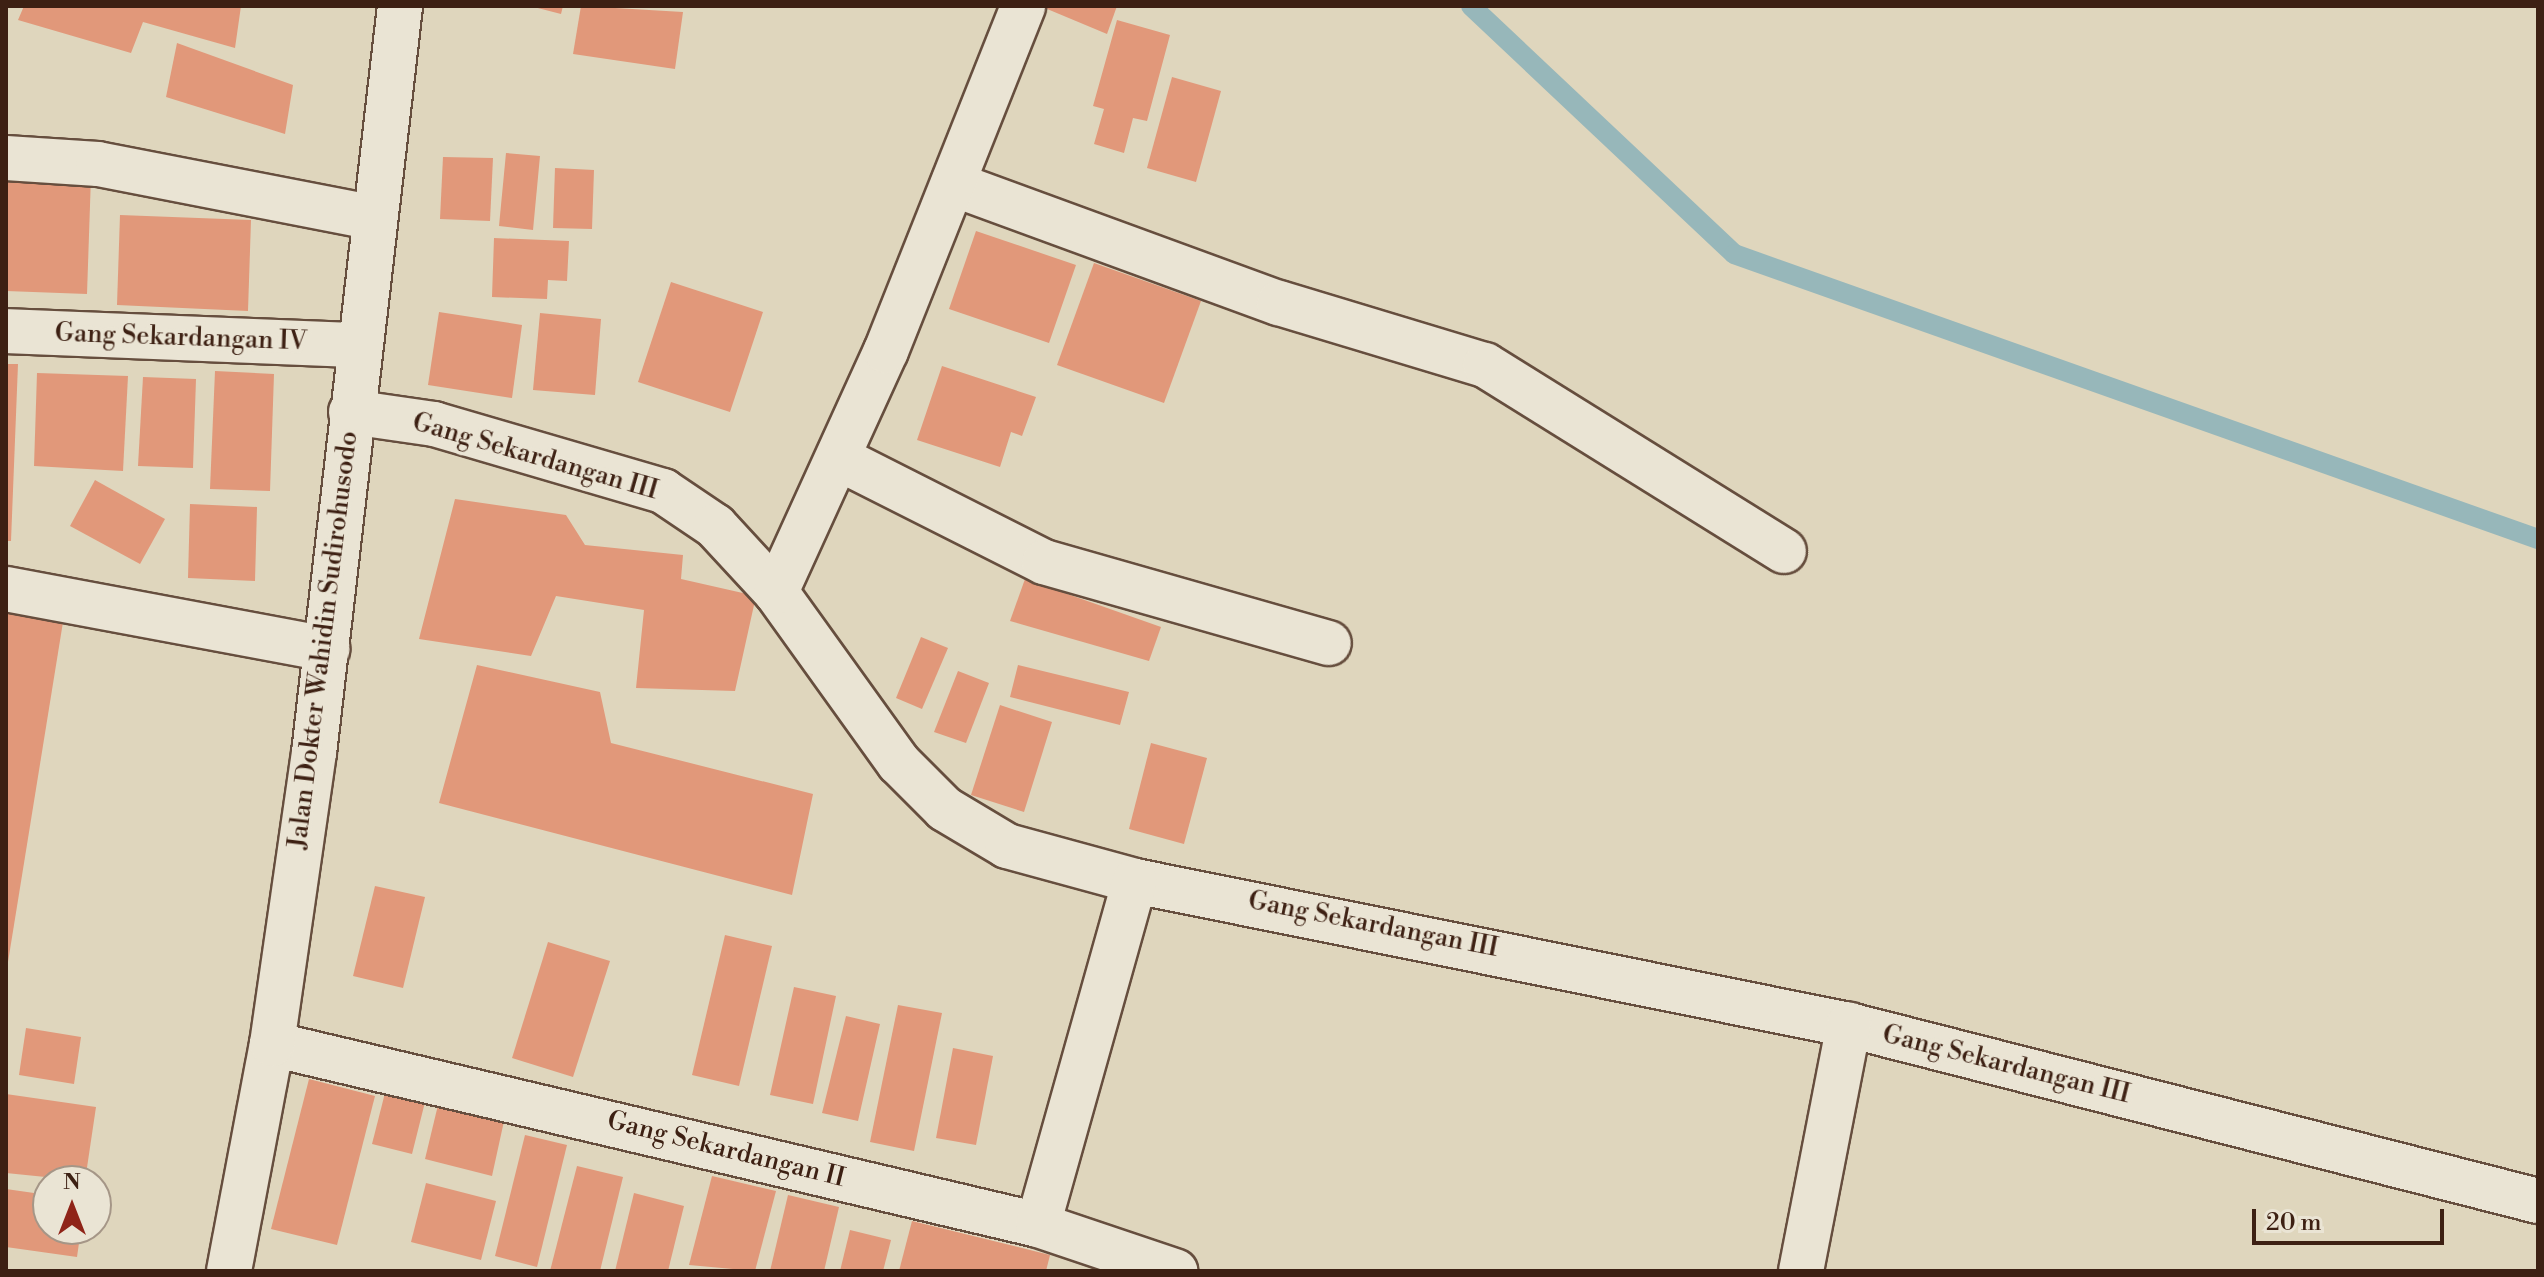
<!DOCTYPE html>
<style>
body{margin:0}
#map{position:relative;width:2544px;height:1277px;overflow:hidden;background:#dfd6bd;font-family:"Libre Bodoni",serif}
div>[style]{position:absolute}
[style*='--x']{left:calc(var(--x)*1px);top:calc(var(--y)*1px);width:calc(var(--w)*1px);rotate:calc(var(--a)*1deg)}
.stream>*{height:20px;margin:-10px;padding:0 10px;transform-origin:10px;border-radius:10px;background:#97b7ba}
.building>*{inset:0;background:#e1987a}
.roads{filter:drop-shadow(2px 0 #664e3e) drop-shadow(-2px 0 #664e3e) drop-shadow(0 2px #664e3e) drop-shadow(0 -2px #664e3e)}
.street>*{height:44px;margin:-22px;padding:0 22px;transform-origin:22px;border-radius:22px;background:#eae4d4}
.secondary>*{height:44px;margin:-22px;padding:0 22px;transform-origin:22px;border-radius:22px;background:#eae4d4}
span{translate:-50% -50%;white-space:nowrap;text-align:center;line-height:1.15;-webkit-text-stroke:7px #eae4d4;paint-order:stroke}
.street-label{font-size:26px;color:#3d2013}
.frame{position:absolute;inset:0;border:8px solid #3d2013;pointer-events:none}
.north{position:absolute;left:32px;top:1165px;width:80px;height:80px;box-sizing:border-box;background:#eae4d4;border:2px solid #a59687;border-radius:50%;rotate:0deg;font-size:22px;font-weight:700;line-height:32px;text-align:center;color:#3d2013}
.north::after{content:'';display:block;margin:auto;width:28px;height:36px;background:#8f2418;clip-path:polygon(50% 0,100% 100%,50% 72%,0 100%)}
.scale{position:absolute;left:2252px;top:1209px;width:192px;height:36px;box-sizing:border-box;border:4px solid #3d2013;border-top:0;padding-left:10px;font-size:24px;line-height:28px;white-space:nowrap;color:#3d2013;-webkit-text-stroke:6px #eae4d4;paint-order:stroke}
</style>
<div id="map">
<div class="stream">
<i style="--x:1471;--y:6;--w:361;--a:43.3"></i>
<i style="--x:1734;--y:254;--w:853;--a:19.52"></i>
</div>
<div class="building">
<i style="clip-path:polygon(24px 6px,241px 6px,235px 48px,143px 22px,131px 53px,18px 20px)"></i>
<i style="clip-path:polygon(530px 6px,563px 6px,561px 14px)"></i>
<i style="clip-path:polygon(581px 6px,683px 12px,675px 69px,573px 54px)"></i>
<i style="clip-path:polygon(1040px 6px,1117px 6px,1107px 34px)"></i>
<i style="clip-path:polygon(1117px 20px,1170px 35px,1147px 121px,1133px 118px,1124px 153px,1094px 144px,1104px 109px,1093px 106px)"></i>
<i style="clip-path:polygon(177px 43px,293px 85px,285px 134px,166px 97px)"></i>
<i style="clip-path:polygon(1172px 77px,1221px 91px,1196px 182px,1147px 168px)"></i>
<i style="clip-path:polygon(506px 153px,540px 156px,533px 230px,499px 226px)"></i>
<i style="clip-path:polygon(443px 157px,493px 158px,490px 221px,440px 219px)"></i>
<i style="clip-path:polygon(555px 168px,594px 170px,592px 229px,553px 228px)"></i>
<i style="clip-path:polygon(6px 173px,91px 176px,87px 294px,6px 291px)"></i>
<i style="clip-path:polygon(120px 215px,251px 220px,248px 311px,117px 305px)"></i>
<i style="clip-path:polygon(976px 231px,1076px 265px,1049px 343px,949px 309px)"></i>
<i style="clip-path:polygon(494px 238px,569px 241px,567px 281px,548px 280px,547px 299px,492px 297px)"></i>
<i style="clip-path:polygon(1094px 263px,1201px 301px,1164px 403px,1057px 365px)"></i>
<i style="clip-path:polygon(671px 282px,763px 312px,730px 412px,638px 382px)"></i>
<i style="clip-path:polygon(439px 312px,522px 325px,512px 398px,428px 385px)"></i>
<i style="clip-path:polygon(540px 313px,601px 319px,595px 395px,533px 390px)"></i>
<i style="clip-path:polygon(6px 364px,18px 364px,11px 541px,6px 541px)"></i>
<i style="clip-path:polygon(942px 366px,1036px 397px,1022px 436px,1011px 432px,1000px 467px,917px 440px)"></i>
<i style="clip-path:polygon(215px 371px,274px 374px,270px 491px,210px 489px)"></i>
<i style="clip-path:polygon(37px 373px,128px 376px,123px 471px,34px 466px)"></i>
<i style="clip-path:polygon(143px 377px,196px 379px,193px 468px,138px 466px)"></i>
<i style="clip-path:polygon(95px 480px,165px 519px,140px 564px,70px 526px)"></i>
<i style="clip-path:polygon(455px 499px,566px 515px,585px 545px,683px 555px,681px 579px,756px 596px,735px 691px,636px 688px,644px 610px,556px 596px,531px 656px,419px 639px)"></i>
<i style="clip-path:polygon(190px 504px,257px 507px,255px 581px,188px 578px)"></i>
<i style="clip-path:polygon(1025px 579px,1161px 627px,1149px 661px,1010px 621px)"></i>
<i style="clip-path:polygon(6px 613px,63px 622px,8px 962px,6px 962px)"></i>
<i style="clip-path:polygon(921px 637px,948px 648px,922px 709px,896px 698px)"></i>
<i style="clip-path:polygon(477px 665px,600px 692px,611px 743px,813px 794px,792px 895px,439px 803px)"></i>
<i style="clip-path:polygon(1018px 665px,1129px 692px,1120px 725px,1010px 697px)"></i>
<i style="clip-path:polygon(958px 671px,989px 683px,966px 743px,934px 732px)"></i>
<i style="clip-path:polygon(1000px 705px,1052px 722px,1024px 812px,971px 795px)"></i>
<i style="clip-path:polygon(1151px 743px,1207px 758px,1184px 844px,1129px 829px)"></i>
<i style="clip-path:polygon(375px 886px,425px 897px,403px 988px,353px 976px)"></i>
<i style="clip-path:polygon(725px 935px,772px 946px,739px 1086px,692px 1075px)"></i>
<i style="clip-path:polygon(548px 942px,610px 961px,573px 1077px,512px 1058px)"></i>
<i style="clip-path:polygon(794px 987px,836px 996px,813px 1104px,770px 1095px)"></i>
<i style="clip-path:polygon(898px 1005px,942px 1013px,914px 1151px,870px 1142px)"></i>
<i style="clip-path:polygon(846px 1016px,880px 1024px,858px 1121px,822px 1113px)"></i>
<i style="clip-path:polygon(26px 1028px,81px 1037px,74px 1084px,19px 1075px)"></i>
<i style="clip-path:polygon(953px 1048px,993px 1056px,976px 1145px,936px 1138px)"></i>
<i style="clip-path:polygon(309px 1079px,375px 1096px,337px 1245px,271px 1229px)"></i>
<i style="clip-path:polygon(386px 1089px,426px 1098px,412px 1154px,372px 1144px)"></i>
<i style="clip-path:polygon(6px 1094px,96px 1107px,85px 1181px,6px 1173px)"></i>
<i style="clip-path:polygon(438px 1105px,504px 1121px,492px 1176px,425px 1159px)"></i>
<i style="clip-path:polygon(525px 1135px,567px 1145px,537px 1267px,495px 1256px)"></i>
<i style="clip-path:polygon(577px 1166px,623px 1177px,600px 1271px,550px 1271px)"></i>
<i style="clip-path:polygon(712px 1176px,776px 1191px,755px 1271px,689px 1265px)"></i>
<i style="clip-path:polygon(426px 1183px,496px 1201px,481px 1260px,411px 1242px)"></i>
<i style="clip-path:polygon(6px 1189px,48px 1195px,48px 1229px,81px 1229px,77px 1257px,6px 1247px)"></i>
<i style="clip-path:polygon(634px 1193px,684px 1206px,668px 1271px,615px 1271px)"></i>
<i style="clip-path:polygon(788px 1195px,839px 1207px,824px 1271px,770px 1271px)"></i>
<i style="clip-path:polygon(912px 1221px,1050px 1255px,1046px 1271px,899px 1271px)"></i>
<i style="clip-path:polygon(850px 1230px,891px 1240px,883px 1271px,840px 1271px)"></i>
</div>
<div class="roads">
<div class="street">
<i style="--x:6;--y:158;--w:92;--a:3.7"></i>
<i style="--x:98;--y:164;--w:277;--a:11"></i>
<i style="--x:953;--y:184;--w:347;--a:20.1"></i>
<i style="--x:1279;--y:303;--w:215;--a:16.8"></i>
<i style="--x:1485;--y:365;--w:352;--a:31.9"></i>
<i style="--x:6;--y:331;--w:350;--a:2.3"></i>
<i style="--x:351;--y:412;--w:84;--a:8.2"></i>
<i style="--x:434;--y:424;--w:239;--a:16.3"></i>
<i style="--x:663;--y:491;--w:63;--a:33.9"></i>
<i style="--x:715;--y:526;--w:90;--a:47.3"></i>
<i style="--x:776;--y:592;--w:211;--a:54.3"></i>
<i style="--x:899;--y:763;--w:65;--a:45"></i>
<i style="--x:945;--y:809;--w:72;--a:30.8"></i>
<i style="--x:1007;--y:846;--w:133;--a:15.3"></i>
<i style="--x:1135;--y:881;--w:728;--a:11.4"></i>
<i style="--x:1849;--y:1025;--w:711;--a:14.33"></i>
<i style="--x:838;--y:458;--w:231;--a:26.8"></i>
<i style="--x:1044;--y:562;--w:296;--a:15.9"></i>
<i style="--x:6;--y:589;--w:327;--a:10.6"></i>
<i style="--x:776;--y:592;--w:265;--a:-65.5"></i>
<i style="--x:886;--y:351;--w:371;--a:-68.3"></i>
<i style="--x:272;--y:1044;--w:787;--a:13.29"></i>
<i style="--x:1038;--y:1225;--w:145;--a:18.6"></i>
<i style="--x:1038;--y:1225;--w:357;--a:-74.3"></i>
<i style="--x:1801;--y:1271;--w:251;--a:-79"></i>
</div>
<div class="secondary">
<i style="--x:229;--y:1271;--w:231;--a:-79.3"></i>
<i style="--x:272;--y:1044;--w:294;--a:-81.8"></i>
<i style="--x:314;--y:753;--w:752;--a:-83.43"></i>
</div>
</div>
<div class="street-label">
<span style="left:181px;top:338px;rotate:2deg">Gang Sekardangan IV</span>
<span style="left:535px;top:457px;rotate:16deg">Gang Sekardangan III</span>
<span style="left:324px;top:640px;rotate:-83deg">Jalan Dokter Wahidin Sudirohusodo</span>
<span style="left:1373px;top:925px;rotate:11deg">Gang Sekardangan III</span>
<span style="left:2006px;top:1065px;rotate:14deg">Gang Sekardangan III</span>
<span style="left:726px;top:1150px;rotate:14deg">Gang Sekardangan II</span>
</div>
<div class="frame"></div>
<div class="north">N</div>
<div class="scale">20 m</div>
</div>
